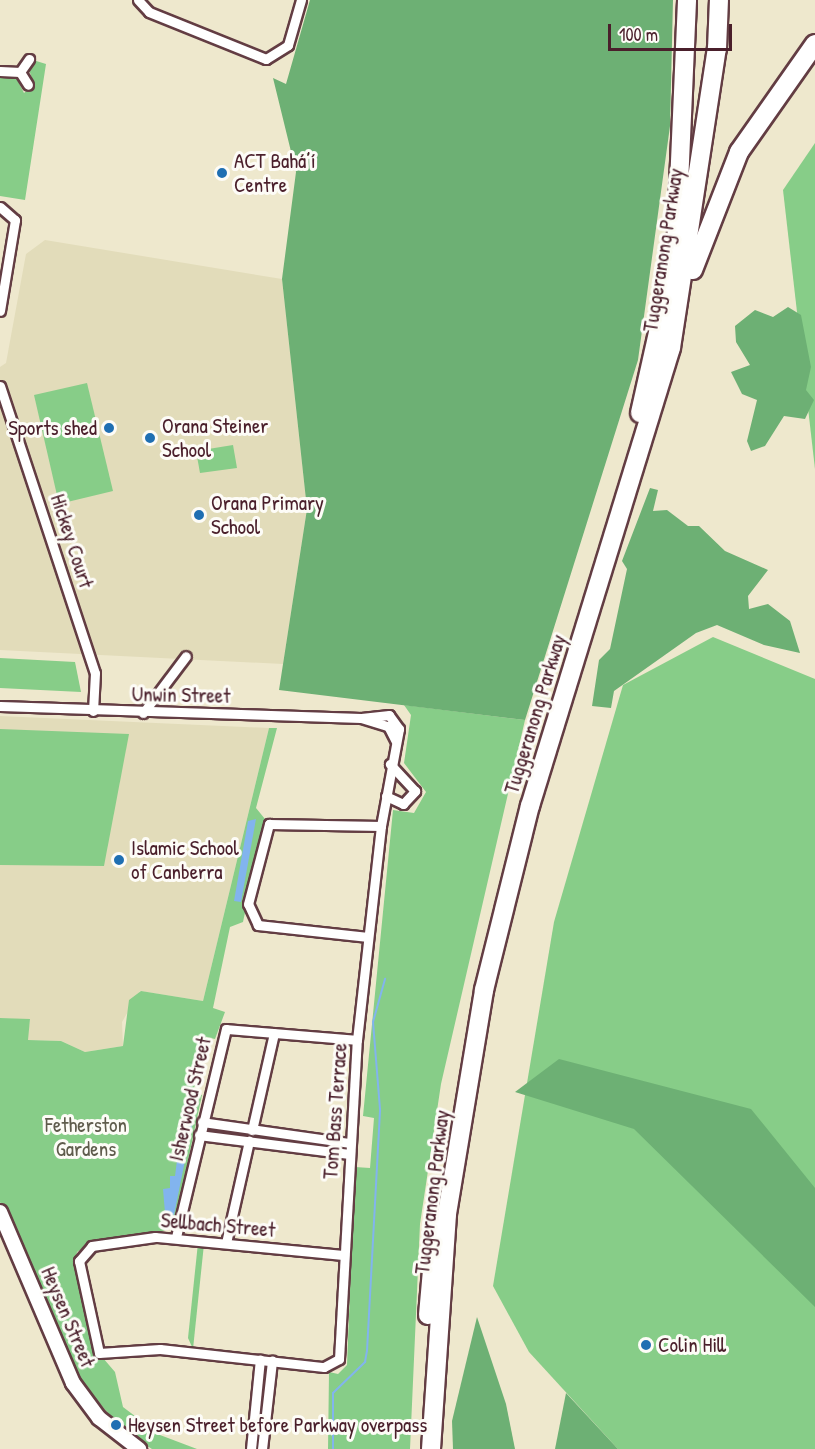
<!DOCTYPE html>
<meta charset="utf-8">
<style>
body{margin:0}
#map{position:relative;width:815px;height:1449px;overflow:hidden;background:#eee8cd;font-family:"Patrick Hand",sans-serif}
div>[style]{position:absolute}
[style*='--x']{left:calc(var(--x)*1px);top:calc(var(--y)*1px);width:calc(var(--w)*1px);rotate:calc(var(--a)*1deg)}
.built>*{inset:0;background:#e2dcba}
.green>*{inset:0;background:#87cd88}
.forest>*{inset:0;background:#6db074}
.water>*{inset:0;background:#82b4ee}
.stream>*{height:2px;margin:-1px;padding:0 1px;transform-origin:1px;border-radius:1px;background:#82b4ee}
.roads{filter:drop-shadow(2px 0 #633d43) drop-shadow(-2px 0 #633d43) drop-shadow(0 2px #633d43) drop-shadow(0 -2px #633d43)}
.street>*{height:9px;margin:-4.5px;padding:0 4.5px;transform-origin:4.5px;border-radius:4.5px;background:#fff}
.secondary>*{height:14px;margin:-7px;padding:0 7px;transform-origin:7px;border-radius:7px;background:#fff}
.highway>*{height:18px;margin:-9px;padding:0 9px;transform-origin:9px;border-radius:9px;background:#fff}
.dots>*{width:16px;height:16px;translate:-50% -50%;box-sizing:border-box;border:3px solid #fdfcf7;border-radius:50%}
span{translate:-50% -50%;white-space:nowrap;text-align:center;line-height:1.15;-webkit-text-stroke:6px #fdfcf7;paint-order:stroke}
.poi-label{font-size:21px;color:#4a1f2b}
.left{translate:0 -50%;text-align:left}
.right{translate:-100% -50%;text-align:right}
.street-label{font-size:21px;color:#4a1f2b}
.park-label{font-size:21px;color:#5f5c4c}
.scale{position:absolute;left:608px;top:24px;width:124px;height:27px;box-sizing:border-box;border:3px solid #4a1f2b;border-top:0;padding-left:8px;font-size:18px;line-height:21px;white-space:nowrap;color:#4a1f2b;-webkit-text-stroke:4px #fdfcf7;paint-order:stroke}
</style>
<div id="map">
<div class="built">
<i style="clip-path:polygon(45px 240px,282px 279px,307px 509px,283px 664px,0 650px,0 367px,6px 363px,26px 254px)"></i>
<i style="clip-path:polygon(0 716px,269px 728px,203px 1001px,140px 991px,122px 1022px,123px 1046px,85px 1052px,61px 1041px,27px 1040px,30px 1020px,0 1018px)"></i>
</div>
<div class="green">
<i style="clip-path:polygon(33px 60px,46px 64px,25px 200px,0 196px,0 77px,16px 77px,24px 93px,34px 84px,29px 70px)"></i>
<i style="clip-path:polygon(815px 143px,815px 469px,783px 190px)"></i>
<i style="clip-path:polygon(87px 383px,113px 491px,59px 504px,34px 395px)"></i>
<i style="clip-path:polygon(233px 445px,237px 468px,200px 473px,196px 451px)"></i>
<i style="clip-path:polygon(713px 637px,815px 679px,815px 1449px,618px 1449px,529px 1352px,493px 1286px,554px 922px,623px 685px)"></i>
<i style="clip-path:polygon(0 658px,75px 662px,81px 692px,0 688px)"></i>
<i style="clip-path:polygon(404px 705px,525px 720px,441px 1084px,420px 1224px,410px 1449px,328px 1449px,329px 1372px,338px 1374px,347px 1365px,355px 1167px,370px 1168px,374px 1118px,363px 1116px,393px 810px,414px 813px,426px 792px,404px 763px,411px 715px)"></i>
<i style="clip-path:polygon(269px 728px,277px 728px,256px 808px,265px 819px,243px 922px,230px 927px,213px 1008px,225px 1012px,215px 1039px,206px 1037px,193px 1093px,202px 1095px,174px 1226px,154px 1235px,90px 1243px,77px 1252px,75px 1263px,91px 1344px,115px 1372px,123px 1407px,160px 1435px,197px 1449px,152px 1449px,122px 1430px,76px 1375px,0 1202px,0 1018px,30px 1019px,28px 1040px,61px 1041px,85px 1052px,123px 1046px,129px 1000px,141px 991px,203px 1001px)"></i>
<i style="clip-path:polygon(0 729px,129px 734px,104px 866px,0 865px)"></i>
<i style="clip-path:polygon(198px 1243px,204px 1244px,193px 1349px,188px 1338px)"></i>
</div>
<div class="forest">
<i style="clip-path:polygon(310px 0,673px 0,670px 126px,638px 360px,525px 720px,279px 690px,307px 509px,282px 279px,296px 172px,273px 78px,286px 84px)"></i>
<i style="clip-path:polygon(788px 307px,801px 315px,811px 367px,806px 390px,814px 400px,805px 419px,784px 416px,765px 446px,751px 451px,747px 441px,757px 400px,742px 394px,731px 372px,750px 365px,736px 342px,735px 326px,755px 310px,773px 317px)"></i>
<i style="clip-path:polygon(650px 488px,658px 490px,653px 511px,667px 510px,688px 526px,699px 526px,725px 551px,768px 570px,748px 596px,749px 609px,768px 604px,790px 621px,800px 653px,764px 645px,717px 625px,696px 633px,614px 691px,611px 708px,592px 706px,599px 660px,610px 649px,627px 569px,622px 561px)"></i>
<i style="clip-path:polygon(559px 1059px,751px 1109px,815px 1188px,815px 1307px,634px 1129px,515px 1092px)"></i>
<i style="clip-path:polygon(477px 1317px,506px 1404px,515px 1449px,453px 1449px,452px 1421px)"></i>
<i style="clip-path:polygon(566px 1393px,618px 1449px,555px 1449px)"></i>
</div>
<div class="water">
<i style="clip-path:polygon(256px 819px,241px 902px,234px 901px,248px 821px)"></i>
<i style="clip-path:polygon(185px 1098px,190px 1098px,194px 1116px,174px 1215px,165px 1213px,163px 1189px,170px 1188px,170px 1176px,175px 1176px)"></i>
</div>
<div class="stream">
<i style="--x:333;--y:1449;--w:56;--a:-90"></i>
<i style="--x:333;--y:1393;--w:45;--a:-44.1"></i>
<i style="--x:365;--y:1362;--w:11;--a:-80"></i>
<i style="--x:367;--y:1351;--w:242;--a:-86.9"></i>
<i style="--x:380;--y:1109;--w:87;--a:-94.6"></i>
<i style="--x:373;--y:1022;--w:45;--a:-74.4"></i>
</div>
<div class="roads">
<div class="street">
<i style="--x:138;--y:0;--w:16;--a:47"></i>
<i style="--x:149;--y:12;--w:126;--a:21.9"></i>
<i style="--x:266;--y:59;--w:26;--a:-32"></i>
<i style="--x:288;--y:45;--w:47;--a:-73.9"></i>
<i style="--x:0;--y:71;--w:20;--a:3"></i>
<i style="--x:20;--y:72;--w:15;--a:58"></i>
<i style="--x:20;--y:72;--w:16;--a:-55"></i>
<i style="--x:0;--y:207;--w:20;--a:41"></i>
<i style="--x:15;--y:220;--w:92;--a:99.4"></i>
<i style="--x:0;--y:386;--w:302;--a:71.7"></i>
<i style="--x:95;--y:673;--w:38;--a:93"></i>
<i style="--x:0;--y:706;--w:361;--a:1.9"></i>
<i style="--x:361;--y:718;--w:28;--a:17"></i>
<i style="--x:388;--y:726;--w:16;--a:63"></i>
<i style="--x:143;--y:713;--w:71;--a:-53"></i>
<i style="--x:386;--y:796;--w:19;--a:25"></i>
<i style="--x:403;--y:804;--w:18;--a:-47"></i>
<i style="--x:415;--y:791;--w:37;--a:-133"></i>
<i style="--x:368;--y:937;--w:111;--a:-173.8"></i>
<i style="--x:258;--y:925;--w:23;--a:-115"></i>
<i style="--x:248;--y:904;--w:83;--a:-75.3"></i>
<i style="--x:269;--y:824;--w:112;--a:1"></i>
<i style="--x:202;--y:1122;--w:149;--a:8.1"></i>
<i style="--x:252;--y:1130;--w:99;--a:-77.2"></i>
<i style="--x:199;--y:1135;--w:151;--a:7.2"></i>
<i style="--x:176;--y:1237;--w:214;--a:-76.5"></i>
<i style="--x:226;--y:1029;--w:131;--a:4.8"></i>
<i style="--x:226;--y:1243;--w:105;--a:-77.3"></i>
<i style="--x:343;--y:1255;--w:189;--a:-174.5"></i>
<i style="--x:155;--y:1237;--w:64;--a:171.9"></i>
<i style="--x:92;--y:1246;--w:20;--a:131"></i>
<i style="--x:79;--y:1261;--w:94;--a:77.7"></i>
<i style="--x:99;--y:1353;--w:61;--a:-3.8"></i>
<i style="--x:160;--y:1349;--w:165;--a:6.3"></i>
<i style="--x:324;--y:1367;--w:17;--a:-28"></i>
<i style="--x:339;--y:1359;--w:320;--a:-86.8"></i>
<i style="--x:357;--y:1040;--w:215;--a:-83.6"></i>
<i style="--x:381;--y:826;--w:99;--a:-79.5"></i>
<i style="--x:399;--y:729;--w:17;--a:-126"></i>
<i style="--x:389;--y:715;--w:28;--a:174"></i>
<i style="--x:251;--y:1449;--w:90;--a:-84.3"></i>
<i style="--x:262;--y:1449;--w:89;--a:-83.5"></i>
</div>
<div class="secondary">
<i style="--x:0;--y:1212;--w:186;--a:66.9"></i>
<i style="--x:73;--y:1383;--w:44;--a:53.4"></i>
<i style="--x:99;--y:1418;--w:51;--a:37.8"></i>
</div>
<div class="highway">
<i style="--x:676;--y:253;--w:253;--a:-87.5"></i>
<i style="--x:693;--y:270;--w:127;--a:-68.7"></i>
<i style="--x:739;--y:152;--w:132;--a:-54.9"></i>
<i style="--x:640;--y:413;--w:156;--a:-77.4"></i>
<i style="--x:428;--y:1315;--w:89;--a:-84.9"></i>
<i style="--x:431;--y:1449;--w:236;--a:-86.1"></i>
<i style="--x:447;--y:1214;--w:227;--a:-80.6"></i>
<i style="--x:484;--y:990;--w:190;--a:-76"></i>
<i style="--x:530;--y:806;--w:479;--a:-72.9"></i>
<i style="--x:671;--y:348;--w:303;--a:-81.3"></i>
<i style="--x:717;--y:49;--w:49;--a:-87.7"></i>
</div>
</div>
<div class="dots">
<i style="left:222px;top:173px;background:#1f6fb2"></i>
<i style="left:109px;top:428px;background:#1f6fb2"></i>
<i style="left:150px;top:438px;background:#1f6fb2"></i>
<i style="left:199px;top:515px;background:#1f6fb2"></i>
<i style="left:119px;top:860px;background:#1f6fb2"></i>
<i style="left:646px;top:1345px;background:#1f6fb2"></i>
<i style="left:116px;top:1425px;background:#1f6fb2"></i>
</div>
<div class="poi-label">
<span class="left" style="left:234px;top:173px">ACT Bahá’í<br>Centre</span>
<span class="left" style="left:162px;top:438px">Orana Steiner<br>School</span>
<span class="right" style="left:97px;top:428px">Sports shed</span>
<span class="left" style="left:211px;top:515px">Orana Primary<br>School</span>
<span class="left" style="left:131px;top:860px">Islamic School<br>of Canberra</span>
<span class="left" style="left:658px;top:1345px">Colin Hill</span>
<span class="left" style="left:128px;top:1425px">Heysen Street before Parkway overpass</span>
</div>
<div class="street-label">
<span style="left:663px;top:250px;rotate:-81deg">Tuggeranong Parkway</span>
<span style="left:72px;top:541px;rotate:72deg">Hickey Court</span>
<span style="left:181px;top:695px;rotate:1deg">Unwin Street</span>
<span style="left:535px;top:714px;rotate:-73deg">Tuggeranong Parkway</span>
<span style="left:190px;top:1099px;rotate:-77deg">Isherwood Street</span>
<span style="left:335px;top:1111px;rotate:-86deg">Tom Bass Terrace</span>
<span style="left:432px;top:1192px;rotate:-83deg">Tuggeranong Parkway</span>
<span style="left:218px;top:1225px;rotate:5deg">Sellbach Street</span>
<span style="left:68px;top:1317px;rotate:67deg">Heysen Street</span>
</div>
<div class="park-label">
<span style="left:86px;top:1137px">Fetherston<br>Gardens</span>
</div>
<div class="scale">100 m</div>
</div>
